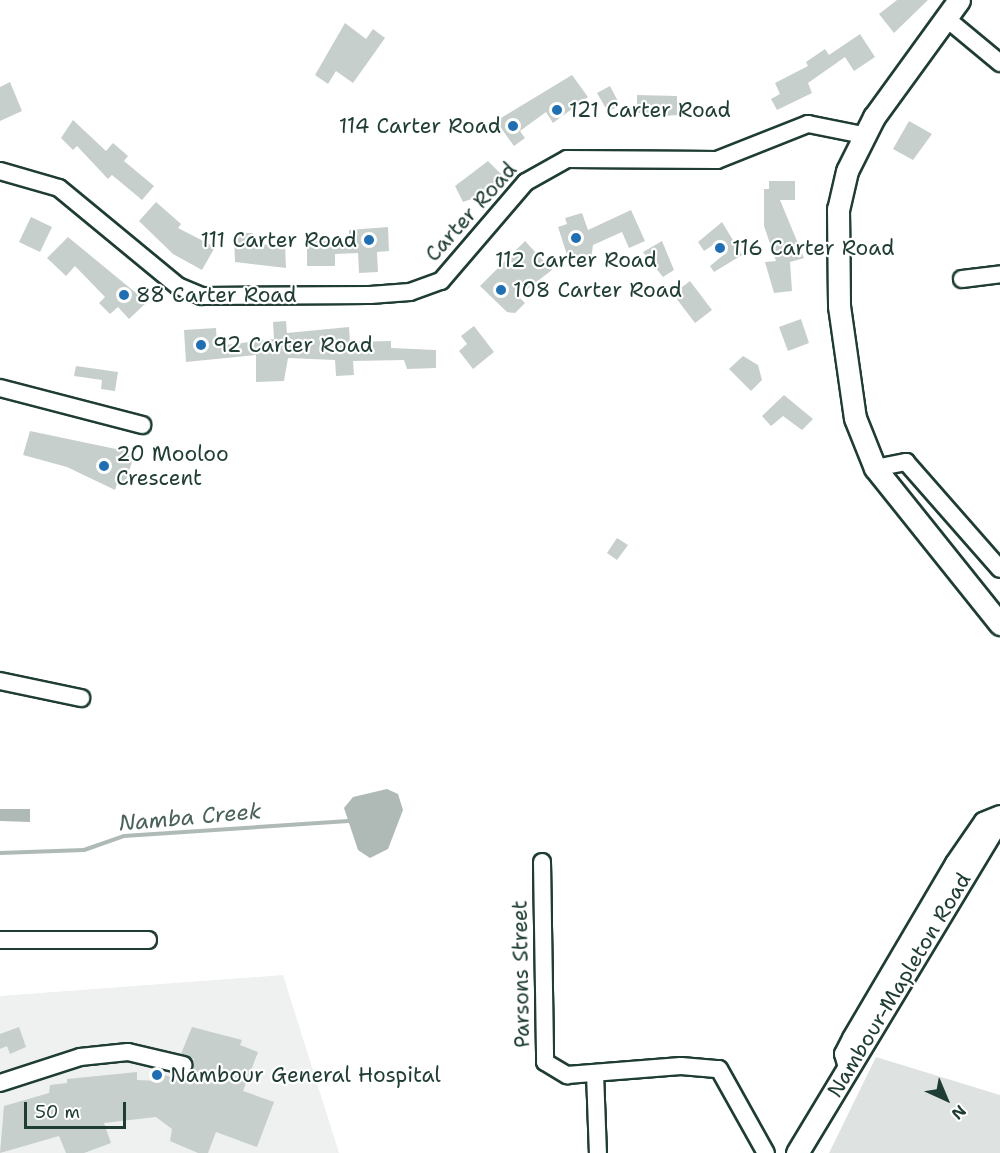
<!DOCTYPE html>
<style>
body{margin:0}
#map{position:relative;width:1000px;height:1153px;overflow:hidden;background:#fff;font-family:"Shantell Sans",sans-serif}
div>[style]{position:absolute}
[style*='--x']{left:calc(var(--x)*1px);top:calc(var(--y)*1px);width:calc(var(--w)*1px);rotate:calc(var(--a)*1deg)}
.built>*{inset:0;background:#eef1f0}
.green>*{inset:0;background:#dee3e2}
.water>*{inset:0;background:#afbab7}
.stream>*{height:4px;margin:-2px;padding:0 2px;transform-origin:2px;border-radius:2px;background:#afbab7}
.building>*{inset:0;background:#c7cfcc}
.roads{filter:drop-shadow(2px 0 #1f3d34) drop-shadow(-2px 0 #1f3d34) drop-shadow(0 2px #1f3d34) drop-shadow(0 -2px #1f3d34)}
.minor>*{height:16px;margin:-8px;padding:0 8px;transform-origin:8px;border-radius:8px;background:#fff}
.major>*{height:21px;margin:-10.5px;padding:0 10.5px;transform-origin:10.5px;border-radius:10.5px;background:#fff}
.dots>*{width:16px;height:16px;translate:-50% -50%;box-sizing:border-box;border:3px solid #fff;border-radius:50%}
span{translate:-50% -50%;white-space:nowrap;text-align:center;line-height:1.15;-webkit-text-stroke:4.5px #fff;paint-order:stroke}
.poi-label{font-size:21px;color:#1f3d34}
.left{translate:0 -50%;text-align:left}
.right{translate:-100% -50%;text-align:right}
.street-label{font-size:21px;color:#1f3d34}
.water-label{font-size:22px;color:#4a625b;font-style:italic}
.north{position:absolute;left:916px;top:1069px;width:60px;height:60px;-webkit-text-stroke:4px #fff;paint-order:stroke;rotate:136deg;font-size:16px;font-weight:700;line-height:24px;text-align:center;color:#1f3d34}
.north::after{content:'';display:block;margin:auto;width:21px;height:27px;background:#1f3d34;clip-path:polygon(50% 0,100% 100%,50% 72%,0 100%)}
.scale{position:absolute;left:24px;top:1102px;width:102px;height:27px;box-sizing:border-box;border:3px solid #1f3d34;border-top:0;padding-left:8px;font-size:18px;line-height:21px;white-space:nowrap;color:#1f3d34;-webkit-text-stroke:4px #fff;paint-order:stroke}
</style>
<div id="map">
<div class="built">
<i style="clip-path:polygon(283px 975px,339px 1153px,0 1153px,0 996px)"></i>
</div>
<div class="green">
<i style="clip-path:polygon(876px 1057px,1000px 1095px,1000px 1153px,829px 1153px)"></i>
</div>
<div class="water">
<i style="clip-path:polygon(387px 789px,398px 794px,403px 810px,388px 849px,370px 858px,358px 850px,344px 808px,353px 797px)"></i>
<i style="clip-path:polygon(0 809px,30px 809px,30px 822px,0 821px)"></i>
</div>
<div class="stream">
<i style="--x:0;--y:853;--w:84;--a:-2"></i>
<i style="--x:84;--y:850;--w:42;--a:-19.3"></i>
<i style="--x:124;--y:836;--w:225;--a:-3.8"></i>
</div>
<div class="building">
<i style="clip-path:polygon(897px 0,928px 0,894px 33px,879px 14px)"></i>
<i style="clip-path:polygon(345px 23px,366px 39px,373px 29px,385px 38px,353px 83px,336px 71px,328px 84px,315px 75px)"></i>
<i style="clip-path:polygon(860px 34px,875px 57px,854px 71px,845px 57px,808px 83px,812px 93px,777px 110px,771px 99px,780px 94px,775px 83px,808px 66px,806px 62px,825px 49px,829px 55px)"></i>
<i style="clip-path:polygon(572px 75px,588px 97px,553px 123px,546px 112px,520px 131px,525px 138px,514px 146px,496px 121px)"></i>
<i style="clip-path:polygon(10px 82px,22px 111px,0 121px,0 87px)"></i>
<i style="clip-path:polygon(610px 86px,620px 105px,608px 112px,597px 93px)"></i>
<i style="clip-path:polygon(637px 95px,677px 96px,677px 115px,643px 118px,643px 113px,637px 113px)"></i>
<i style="clip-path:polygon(73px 120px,106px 151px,113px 143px,128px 156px,124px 161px,154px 186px,142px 200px,112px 175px,108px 179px,77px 146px,73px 150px,61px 138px)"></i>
<i style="clip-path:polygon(909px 121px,932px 134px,913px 160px,893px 149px)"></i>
<i style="clip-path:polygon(488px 161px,504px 177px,488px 193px,463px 202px,455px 186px)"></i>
<i style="clip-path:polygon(769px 181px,795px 181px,795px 200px,780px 200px,804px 258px,790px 262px,792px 291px,774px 293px,765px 262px,776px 261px,764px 226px,764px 189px,769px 189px)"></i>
<i style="clip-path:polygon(156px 202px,181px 224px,178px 228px,215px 247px,202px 270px,173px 254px,139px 221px)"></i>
<i style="clip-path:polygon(631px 210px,645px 241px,629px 248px,622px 232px,593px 245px,591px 260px,577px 265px,574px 256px,568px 258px,558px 227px,567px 224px,565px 218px,582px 213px,588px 230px)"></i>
<i style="clip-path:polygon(31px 217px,52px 227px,40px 252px,19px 242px)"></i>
<i style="clip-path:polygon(722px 222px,742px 255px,714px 272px,710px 266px,727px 252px,719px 241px,704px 251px,698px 242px)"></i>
<i style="clip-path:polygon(388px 227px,389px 251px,377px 252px,378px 272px,359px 273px,358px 253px,335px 254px,335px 266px,307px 266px,307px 241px,349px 241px,349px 230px)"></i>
<i style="clip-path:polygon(234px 233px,253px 233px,253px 245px,285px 244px,286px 268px,235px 262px)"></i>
<i style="clip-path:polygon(68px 237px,147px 302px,129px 319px,118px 307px,110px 314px,99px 303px,105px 297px,75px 266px,66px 276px,47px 258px)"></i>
<i style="clip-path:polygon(525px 241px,552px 270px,518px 296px,525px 303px,515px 313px,507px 312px,480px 286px)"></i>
<i style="clip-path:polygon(662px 241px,674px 270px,663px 277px,643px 252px)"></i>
<i style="clip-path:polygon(690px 281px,712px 310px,695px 323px,673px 294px)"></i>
<i style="clip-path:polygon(801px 319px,809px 343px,788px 351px,779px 327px)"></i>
<i style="clip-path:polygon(286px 321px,287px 333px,349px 327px,350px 342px,391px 341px,391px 348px,436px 350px,436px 368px,407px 369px,404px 360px,353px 361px,354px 375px,336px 376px,335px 360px,288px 358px,284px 381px,256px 382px,256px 355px,186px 362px,184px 330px,216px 328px,217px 346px,274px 339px,273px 322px)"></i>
<i style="clip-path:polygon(474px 326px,494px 352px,473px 369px,459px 351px,467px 344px,461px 336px)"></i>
<i style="clip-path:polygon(743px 356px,758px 365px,762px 380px,751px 391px,729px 369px)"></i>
<i style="clip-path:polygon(76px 366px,118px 372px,115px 391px,101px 389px,102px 380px,74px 376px)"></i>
<i style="clip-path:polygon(784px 395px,813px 419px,802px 430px,783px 416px,771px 426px,762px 416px)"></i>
<i style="clip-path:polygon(30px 431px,135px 453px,125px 483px,118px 481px,115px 490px,67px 467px,23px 455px)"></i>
<i style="clip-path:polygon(617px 538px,628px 545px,617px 560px,607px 553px)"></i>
<i style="clip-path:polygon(19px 1027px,26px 1047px,10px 1054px,7px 1046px,0 1049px,0 1034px)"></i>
<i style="clip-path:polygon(192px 1027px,242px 1040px,240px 1045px,258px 1052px,243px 1091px,274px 1102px,257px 1147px,216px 1132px,208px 1153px,198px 1153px,170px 1141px,172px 1129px,156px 1117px,104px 1123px,111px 1143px,84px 1153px,66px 1153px,59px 1136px,0 1153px,4px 1106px,49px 1093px,50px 1085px,67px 1083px,67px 1079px,137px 1072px,137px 1080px,160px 1081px,162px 1074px,185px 1082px,194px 1059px,181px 1054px)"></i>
</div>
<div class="roads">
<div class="minor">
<i style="--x:947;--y:19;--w:69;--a:39.7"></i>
<i style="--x:0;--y:171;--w:61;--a:16.1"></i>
<i style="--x:59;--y:188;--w:154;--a:39.5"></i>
<i style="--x:178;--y:286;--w:26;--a:23"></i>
<i style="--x:202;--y:296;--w:168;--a:-0.3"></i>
<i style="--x:370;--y:295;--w:40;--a:-4.3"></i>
<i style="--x:410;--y:292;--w:33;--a:-20"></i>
<i style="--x:441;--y:281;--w:130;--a:-49.4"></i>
<i style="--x:526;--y:182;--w:47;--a:-29.3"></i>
<i style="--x:567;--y:159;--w:150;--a:0.4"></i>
<i style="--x:717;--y:160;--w:98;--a:-21.6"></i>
<i style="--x:808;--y:124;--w:56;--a:11.3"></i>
<i style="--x:962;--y:279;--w:38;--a:-7"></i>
<i style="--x:0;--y:388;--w:147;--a:14.6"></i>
<i style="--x:875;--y:468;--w:32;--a:-11"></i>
<i style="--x:906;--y:462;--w:142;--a:48.7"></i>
<i style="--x:0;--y:681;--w:83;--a:11.9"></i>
<i style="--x:542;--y:862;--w:200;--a:89.1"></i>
<i style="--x:545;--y:1062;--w:26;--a:31"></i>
<i style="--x:567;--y:1075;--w:114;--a:-4.5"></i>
<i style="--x:681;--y:1066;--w:38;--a:5"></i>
<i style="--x:719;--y:1069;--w:96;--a:60.8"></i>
<i style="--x:0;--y:940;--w:148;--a:0"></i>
<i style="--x:848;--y:1071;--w:18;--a:-106"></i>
<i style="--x:843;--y:1054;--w:18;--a:-63"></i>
<i style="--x:851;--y:1038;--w:203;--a:-59.5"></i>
<i style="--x:954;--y:863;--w:51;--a:-55.4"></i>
<i style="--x:983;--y:821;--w:18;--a:-22"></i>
<i style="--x:595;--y:1073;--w:80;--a:87.9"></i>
<i style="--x:0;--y:1083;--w:84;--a:-18"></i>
<i style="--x:80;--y:1057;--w:48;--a:-5.9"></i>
<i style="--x:128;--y:1052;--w:57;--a:13.3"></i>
</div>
<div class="major">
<i style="--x:959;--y:0;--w:145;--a:126"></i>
<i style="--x:874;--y:117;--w:60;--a:116.6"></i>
<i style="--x:847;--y:171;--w:39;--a:103"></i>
<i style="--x:838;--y:209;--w:97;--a:89.4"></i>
<i style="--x:839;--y:306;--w:113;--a:81.9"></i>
<i style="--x:855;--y:418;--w:54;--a:68.2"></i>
<i style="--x:875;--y:468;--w:200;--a:51.3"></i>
<i style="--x:797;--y:1153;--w:393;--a:-58.9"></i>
</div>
</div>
<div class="dots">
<i style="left:557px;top:110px;background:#1f6fb2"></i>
<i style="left:513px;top:126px;background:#1f6fb2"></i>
<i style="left:576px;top:238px;background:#1f6fb2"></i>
<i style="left:369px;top:240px;background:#1f6fb2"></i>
<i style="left:720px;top:248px;background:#1f6fb2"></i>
<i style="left:501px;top:290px;background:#1f6fb2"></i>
<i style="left:124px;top:295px;background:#1f6fb2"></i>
<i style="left:201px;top:345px;background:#1f6fb2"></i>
<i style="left:104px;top:466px;background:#1f6fb2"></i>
<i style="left:157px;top:1075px;background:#1f6fb2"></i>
</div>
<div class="poi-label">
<span class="left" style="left:569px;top:110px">121 Carter Road</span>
<span class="right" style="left:501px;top:126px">114 Carter Road</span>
<span class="right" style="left:357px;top:240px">111 Carter Road</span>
<span class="left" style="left:732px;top:248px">116 Carter Road</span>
<span style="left:576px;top:260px">112 Carter Road</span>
<span class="left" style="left:513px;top:290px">108 Carter Road</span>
<span class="left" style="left:136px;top:295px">88 Carter Road</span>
<span class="left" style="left:213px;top:345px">92 Carter Road</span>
<span class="left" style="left:116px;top:466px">20 Mooloo<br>Crescent</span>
<span class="left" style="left:170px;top:1075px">Nambour General Hospital</span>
</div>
<div class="street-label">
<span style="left:471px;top:212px;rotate:-48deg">Carter Road</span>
<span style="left:521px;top:974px;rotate:-91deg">Parsons Street</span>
<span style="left:899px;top:985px;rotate:-59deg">Nambour-Mapleton Road</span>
</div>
<div class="water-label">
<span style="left:190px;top:817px;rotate:-5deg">Namba Creek</span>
</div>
<div class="north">N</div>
<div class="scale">50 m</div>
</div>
